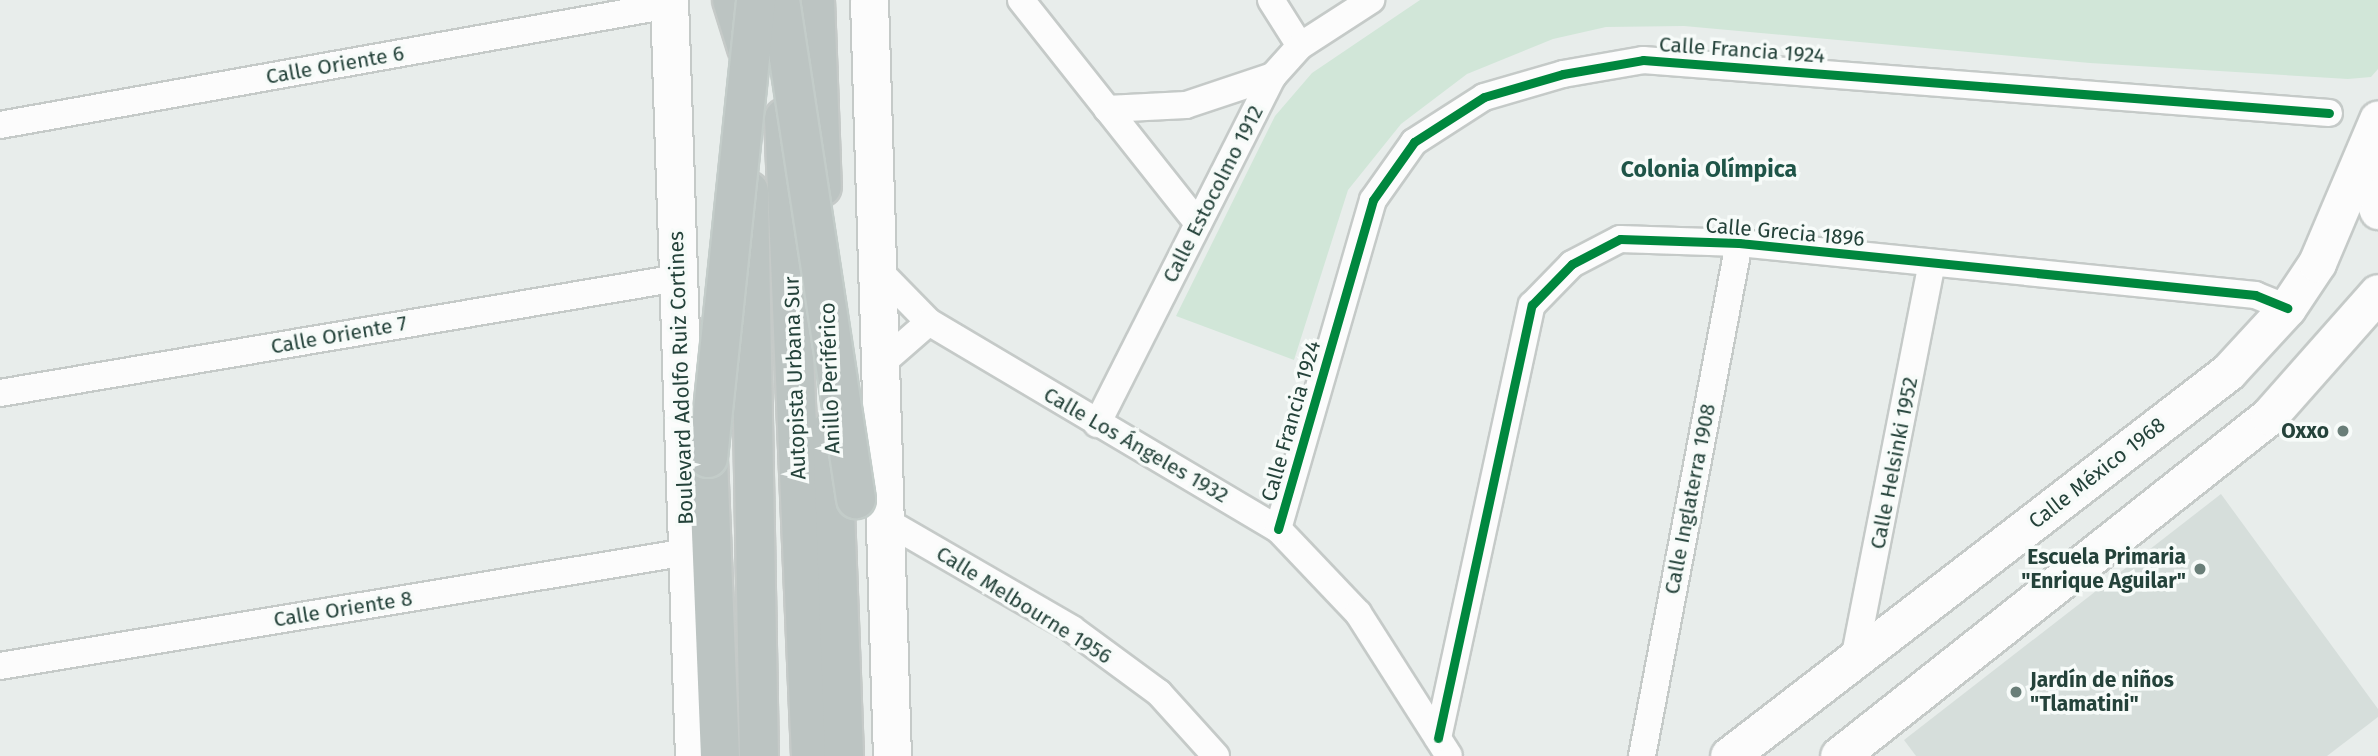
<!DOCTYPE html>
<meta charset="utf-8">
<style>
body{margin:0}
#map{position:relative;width:2378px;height:756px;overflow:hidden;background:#e8edeb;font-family:"Fira Sans",sans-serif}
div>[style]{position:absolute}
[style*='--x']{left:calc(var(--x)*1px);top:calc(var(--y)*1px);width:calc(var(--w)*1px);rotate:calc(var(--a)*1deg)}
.built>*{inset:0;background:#d6dedb}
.green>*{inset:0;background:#d1e6d8}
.roads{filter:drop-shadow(2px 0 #c5cac8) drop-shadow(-2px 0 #c5cac8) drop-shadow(0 2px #c5cac8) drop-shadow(0 -2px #c5cac8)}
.street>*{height:26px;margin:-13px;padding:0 13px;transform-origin:13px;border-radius:13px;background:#fcfcfc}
.secondary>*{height:37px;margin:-18.5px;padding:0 18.5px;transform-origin:18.5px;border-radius:18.5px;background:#fcfcfc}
.highway>*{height:38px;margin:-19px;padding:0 19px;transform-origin:19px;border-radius:19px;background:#bcc4c2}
.bridges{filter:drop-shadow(2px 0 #c3ccc9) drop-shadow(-2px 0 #c3ccc9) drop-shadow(0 2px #c3ccc9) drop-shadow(0 -2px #c3ccc9)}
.highway-bridge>*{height:38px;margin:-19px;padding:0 19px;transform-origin:19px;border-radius:19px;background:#bcc4c2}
.cycleway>*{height:9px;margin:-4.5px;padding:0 4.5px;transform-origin:4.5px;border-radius:4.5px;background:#00873e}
.dots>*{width:19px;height:19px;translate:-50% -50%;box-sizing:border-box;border:4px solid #f7fbf9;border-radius:50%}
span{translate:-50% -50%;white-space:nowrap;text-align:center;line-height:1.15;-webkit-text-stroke:7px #f7fbf9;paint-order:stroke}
.street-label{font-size:21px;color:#24423a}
.poi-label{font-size:21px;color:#24423a;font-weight:700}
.right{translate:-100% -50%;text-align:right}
.left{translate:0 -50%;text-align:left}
.neighbourhood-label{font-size:23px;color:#1f5548;font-weight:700}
</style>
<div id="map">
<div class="built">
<i style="clip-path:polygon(2221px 494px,2378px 709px,2378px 717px,2327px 756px,1916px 756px,1904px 740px)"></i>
</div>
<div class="green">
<i style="clip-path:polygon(1420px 0,2378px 0,2378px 69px,2371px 77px,2348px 79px,2090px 63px,1684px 26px,1606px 27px,1553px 39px,1467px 74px,1401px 124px,1348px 190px,1294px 360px,1176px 316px,1275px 116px,1312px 73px)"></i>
</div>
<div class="roads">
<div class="street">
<i style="--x:1021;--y:0;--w:285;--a:51.6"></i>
<i style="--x:1271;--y:0;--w:54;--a:57.8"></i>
<i style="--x:1107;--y:109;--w:79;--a:-2.9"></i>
<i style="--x:1186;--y:105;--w:92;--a:-18.4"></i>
<i style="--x:0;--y:125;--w:680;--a:-10.17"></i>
<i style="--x:878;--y:270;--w:73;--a:45.6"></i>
<i style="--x:929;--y:322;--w:406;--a:30.7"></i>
<i style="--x:1278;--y:529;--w:116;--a:46.4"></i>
<i style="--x:1358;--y:613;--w:169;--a:57.5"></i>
<i style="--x:882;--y:363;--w:62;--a:-41.1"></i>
<i style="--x:0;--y:393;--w:688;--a:-9.63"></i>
<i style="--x:1097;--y:424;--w:390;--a:-63.2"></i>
<i style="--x:1273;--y:76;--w:40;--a:-48"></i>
<i style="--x:1300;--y:46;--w:85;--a:-32.9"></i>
<i style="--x:886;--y:521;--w:215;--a:30.1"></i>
<i style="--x:1072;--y:629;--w:108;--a:36.3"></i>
<i style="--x:1159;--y:693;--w:85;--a:47.9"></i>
<i style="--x:1278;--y:529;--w:342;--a:-73.9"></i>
<i style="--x:1373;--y:200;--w:71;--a:-54.7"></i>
<i style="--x:1414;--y:142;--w:83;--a:-32.7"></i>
<i style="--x:1484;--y:97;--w:82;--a:-16.2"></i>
<i style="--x:1563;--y:74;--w:81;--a:-9.9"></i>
<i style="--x:1643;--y:60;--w:688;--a:4.42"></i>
<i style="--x:1854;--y:660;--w:404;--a:-78.9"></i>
<i style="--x:0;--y:666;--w:696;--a:-9.42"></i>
<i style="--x:1438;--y:738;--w:443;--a:-77.8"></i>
<i style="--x:1532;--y:305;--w:57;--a:-45.7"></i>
<i style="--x:1572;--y:264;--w:54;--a:-27.5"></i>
<i style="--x:1620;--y:239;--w:119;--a:1.9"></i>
<i style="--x:1739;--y:243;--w:519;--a:5.75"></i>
<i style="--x:2255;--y:295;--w:35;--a:22"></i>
<i style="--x:1642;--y:756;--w:522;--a:-79.29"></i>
</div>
<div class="secondary">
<i style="--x:669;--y:0;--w:756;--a:88.11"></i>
<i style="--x:869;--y:0;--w:756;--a:88.26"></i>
<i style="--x:2362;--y:165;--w:48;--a:70.4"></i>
<i style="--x:1729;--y:756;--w:630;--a:-37.58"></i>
<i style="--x:2228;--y:372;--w:87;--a:-47.3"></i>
<i style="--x:2287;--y:308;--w:54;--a:-56.3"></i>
<i style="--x:2317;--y:263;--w:156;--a:-67"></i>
<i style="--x:1839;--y:756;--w:548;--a:-38.33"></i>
<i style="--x:2269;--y:416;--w:164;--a:-48.5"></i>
</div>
<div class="highway">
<i style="--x:732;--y:0;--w:50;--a:72.6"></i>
<i style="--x:815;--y:0;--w:187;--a:87.9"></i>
<i style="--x:784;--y:118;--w:639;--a:87.58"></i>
<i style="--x:749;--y:191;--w:565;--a:88.99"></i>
<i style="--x:832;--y:429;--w:327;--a:87.9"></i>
<i style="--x:708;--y:458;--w:298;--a:87.7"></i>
</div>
</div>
<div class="bridges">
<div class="highway-bridge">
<i style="--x:780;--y:0;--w:505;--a:81.34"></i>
<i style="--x:708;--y:458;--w:461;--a:-84"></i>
</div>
</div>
<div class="cycleway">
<i style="--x:1278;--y:529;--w:342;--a:-73.9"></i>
<i style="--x:1373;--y:200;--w:71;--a:-54.7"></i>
<i style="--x:1414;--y:142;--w:83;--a:-32.7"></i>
<i style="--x:1484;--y:97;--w:82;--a:-16.2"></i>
<i style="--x:1563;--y:74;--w:81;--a:-9.9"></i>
<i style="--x:1643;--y:60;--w:688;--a:4.42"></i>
<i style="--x:1438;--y:738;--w:443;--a:-77.8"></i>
<i style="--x:1532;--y:305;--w:57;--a:-45.7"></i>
<i style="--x:1572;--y:264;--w:54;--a:-27.5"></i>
<i style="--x:1620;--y:239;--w:119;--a:1.9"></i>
<i style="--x:1739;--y:243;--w:519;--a:5.75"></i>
<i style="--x:2255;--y:295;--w:35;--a:22"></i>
</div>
<div class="dots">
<i style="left:2343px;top:431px;background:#697e78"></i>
<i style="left:2200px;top:569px;background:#697e78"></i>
<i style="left:2016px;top:692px;background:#697e78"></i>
</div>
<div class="street-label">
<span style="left:1742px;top:50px;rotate:4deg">Calle Francia 1924</span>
<span style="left:335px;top:65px;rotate:-10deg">Calle Oriente 6</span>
<span style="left:1213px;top:194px;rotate:-63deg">Calle Estocolmo 1912</span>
<span style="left:1785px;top:232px;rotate:5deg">Calle Grecia 1896</span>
<span style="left:339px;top:335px;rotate:-10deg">Calle Oriente 7</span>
<span style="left:681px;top:378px;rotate:-92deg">Boulevard Adolfo Ruiz Cortines</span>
<span style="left:795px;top:378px;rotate:-92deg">Autopista Urbana Sur</span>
<span style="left:830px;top:378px;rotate:-92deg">Anillo Periférico</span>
<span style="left:1291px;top:421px;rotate:-74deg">Calle Francia 1924</span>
<span style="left:1136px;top:445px;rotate:30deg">Calle Los Ángeles 1932</span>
<span style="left:1894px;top:463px;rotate:-79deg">Calle Helsinki 1952</span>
<span style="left:2097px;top:473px;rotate:-38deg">Calle México 1968</span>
<span style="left:1690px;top:499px;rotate:-79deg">Calle Inglaterra 1908</span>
<span style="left:1024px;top:605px;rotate:32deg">Calle Melbourne 1956</span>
<span style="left:343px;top:609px;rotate:-9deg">Calle Oriente 8</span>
</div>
<div class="poi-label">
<span class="right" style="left:2329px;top:431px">Oxxo</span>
<span class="right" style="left:2186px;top:569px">Escuela Primaria<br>"Enrique Aguilar"</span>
<span class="left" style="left:2030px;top:692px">Jardín de niños<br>"Tlamatini"</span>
</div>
<div class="neighbourhood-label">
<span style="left:1709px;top:169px">Colonia Olímpica</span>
</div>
</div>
